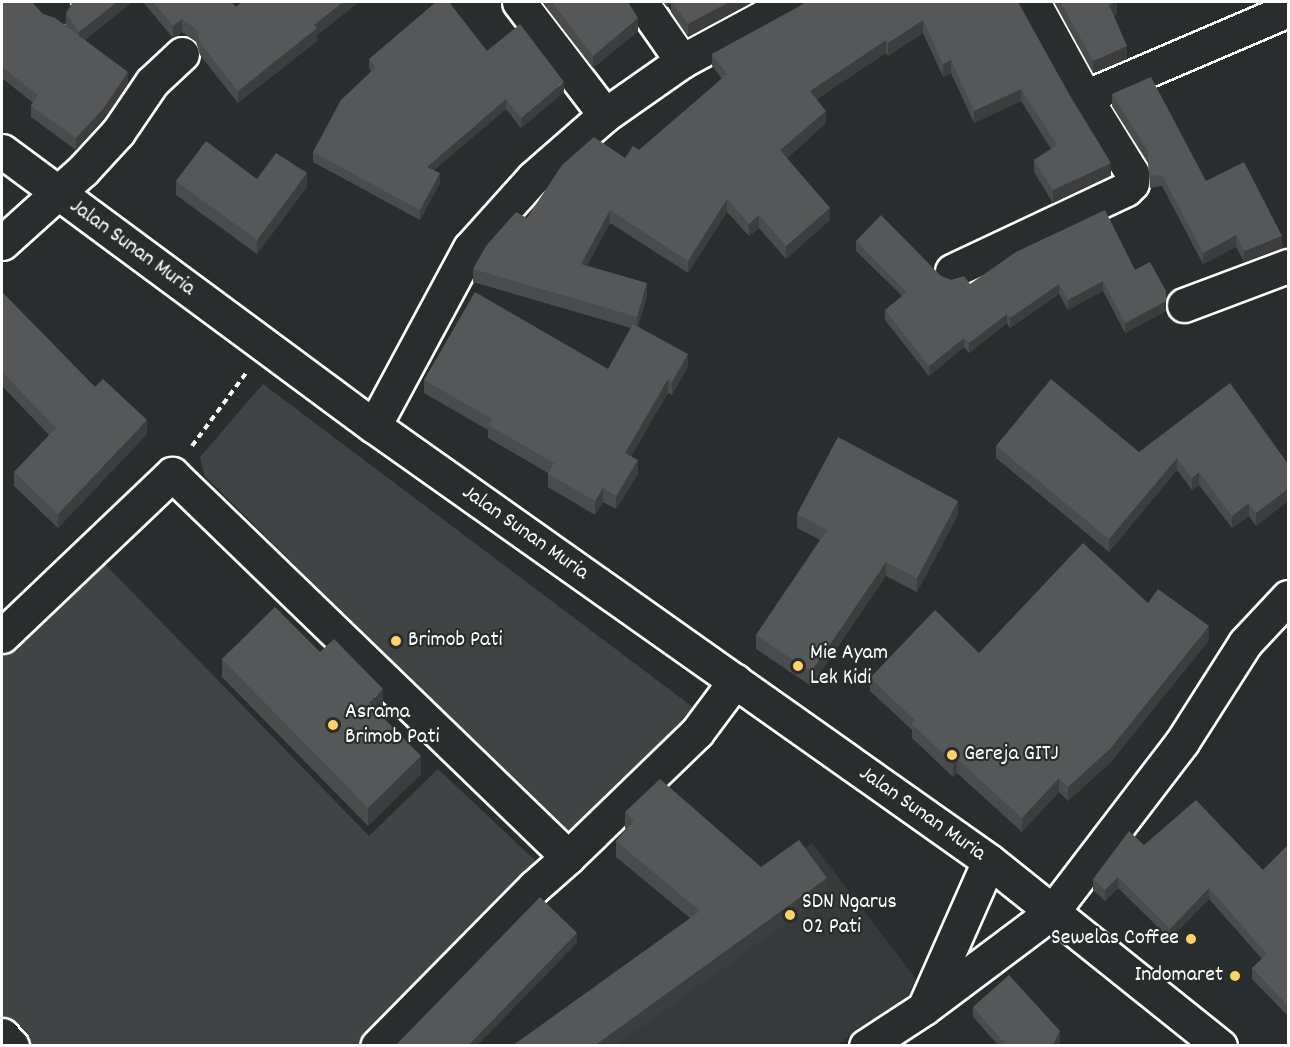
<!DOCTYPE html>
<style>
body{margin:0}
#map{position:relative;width:1290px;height:1047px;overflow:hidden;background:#2a2d2e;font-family:Dekko,sans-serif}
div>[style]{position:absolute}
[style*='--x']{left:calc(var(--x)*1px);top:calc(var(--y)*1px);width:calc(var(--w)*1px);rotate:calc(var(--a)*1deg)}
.built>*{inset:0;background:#373a3b}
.green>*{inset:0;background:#414445}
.path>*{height:4px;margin-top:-2px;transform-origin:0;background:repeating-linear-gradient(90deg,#fff 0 6px,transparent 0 10.5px)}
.roads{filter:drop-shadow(2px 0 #fff) drop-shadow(-2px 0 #fff) drop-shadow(0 2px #fff) drop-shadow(0 -2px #fff)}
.minor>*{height:33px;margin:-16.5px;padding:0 16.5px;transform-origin:16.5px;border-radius:16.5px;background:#2a2d2e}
.secondary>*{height:33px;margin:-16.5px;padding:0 16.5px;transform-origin:16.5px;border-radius:16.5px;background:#2a2d2e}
.wall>*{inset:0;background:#494b4c}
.shaded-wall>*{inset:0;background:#3c3d3e}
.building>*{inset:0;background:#555758}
.dots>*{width:16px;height:16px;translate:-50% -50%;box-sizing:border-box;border:3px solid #2a2d2e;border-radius:50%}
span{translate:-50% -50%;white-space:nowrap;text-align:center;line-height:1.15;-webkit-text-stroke:4.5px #2a2d2e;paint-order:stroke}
.street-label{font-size:22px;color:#fff}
.poi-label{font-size:22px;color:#fff}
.left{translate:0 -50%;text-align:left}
.right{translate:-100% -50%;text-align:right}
.frame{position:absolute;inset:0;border:3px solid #fff;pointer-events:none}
</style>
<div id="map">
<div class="built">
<i style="clip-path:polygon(812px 843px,923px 988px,836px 1045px,533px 1046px)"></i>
</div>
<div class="green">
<i style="clip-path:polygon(263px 384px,694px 708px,569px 838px,204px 475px,200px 457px)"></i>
<i style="clip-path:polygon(102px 561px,369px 836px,438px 769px,540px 865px,362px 1045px,28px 1045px,2px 1018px,2px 651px,5px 654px)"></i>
</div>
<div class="path">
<i style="--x:192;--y:446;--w:91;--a:-53.5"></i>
</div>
<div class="roads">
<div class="minor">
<i style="--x:44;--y:2;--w:14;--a:39"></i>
<i style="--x:519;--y:2;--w:142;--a:52.7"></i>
<i style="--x:641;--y:2;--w:72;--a:55.2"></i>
<i style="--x:1085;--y:97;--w:221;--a:-23.2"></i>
<i style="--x:2;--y:243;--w:109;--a:-42"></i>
<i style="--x:83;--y:170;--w:52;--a:-47.4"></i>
<i style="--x:118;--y:132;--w:60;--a:-55.8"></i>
<i style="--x:152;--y:82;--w:41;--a:-43"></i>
<i style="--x:952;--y:271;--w:192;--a:-25.2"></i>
<i style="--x:1126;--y:189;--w:8;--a:-45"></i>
<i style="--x:1132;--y:183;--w:10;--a:-90"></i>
<i style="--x:1132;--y:173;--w:89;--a:-121.7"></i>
<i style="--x:1085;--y:97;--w:108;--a:-118.7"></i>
<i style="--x:1184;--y:305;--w:111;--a:-20.6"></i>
<i style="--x:374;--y:426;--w:202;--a:-61.7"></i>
<i style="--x:470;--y:248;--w:94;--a:-48"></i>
<i style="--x:533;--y:178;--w:96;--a:-41.2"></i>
<i style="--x:605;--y:115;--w:94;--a:-35"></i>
<i style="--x:682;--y:61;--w:124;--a:-28.4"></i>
<i style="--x:2;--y:636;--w:235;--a:-43.6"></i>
<i style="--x:172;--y:474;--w:551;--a:44.04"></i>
<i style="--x:568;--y:857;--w:45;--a:138.6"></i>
<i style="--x:534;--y:887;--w:223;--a:134.6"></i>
<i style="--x:568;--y:857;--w:180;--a:-44.1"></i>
<i style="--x:697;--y:732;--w:64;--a:-53.3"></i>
<i style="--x:1052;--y:912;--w:214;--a:-52.6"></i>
<i style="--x:1182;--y:742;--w:117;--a:-57.5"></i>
<i style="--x:1245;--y:643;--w:63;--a:-46.9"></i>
<i style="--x:2;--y:1035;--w:15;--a:48"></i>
</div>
<div class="secondary">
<i style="--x:2;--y:151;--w:463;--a:36.5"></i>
<i style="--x:374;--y:426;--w:753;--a:35.27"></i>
<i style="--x:989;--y:861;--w:296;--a:38.7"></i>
<i style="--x:925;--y:1006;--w:158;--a:-66.2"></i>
<i style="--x:866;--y:1046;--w:69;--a:-33.2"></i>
<i style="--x:924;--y:1008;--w:160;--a:-36.9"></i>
</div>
</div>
<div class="wall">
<i style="clip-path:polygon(2px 2px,43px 14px,66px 25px,66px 13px,72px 4px,70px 2px,132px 2px,85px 40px,128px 83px,103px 120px,76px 150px,31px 117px,31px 106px,33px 103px,2px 78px)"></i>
<i style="clip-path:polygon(143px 2px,231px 2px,236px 7px,242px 2px,359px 2px,317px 35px,317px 41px,238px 103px,200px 55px,196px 42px,182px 32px,173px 38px)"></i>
<i style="clip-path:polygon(542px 2px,628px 2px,638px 31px,593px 68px)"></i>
<i style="clip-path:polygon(663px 2px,753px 2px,688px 37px,671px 12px,671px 3px,667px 7px)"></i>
<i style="clip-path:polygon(1018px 2px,1111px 175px,1053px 203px,1034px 172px,1034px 160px,1051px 149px,1021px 101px,974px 123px,951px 73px,943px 77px,923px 33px,888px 56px,886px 53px,816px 99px,826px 123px,787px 158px,830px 220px,786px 259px,759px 228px,749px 236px,727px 212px,688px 273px,610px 223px,587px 266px,647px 296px,638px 326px,688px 367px,672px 395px,668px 393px,631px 456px,638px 474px,616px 509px,603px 502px,595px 515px,548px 487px,548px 473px,488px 438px,488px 430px,424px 393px,424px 380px,608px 369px,631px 328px,473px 282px,473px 269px,527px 218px,625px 158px,639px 150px,722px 79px,712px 66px,712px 54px,800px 6px)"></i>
<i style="clip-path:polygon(1054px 2px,1120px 2px,1117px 3px,1117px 14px,1114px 16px,1127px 59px,1093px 73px)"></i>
<i style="clip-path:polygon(487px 51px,564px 92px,521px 128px,506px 109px,434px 170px,440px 183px,420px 220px,313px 162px,313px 152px,371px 71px,369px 68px,369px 59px)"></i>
<i style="clip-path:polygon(1112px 94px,1206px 181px,1282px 248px,1244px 262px,1236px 247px,1203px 264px,1162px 186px,1150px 188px,1148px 163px,1112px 106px)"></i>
<i style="clip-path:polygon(257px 179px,307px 187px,257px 254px,176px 195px,176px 181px)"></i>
<i style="clip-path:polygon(856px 241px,941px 276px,951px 280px,970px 284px,1135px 270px,1166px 311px,1125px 333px,1103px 291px,1068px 310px,1059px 294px,1010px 328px,1007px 323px,969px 353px,964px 347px,929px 376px,885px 320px,885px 310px,902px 296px,856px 251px)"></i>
<i style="clip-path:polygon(2px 292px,95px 387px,147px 434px,58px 528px,14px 486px,14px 472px,49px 435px,2px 386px)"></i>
<i style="clip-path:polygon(996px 446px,1139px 452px,1288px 464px,1288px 501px,1256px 526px,1249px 516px,1232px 528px,1199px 485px,1192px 490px,1177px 470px,1109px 552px,996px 458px)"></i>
<i style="clip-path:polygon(797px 514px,958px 515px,917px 592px,886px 576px,811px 686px,756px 649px,756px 635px,820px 540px,797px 528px)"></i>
<i style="clip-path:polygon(1148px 603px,1209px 640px,1110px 763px,1068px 801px,1059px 792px,1022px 832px,957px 773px,953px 777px,912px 738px,912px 730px,870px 691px,870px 678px,979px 653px)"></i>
<i style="clip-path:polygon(320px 652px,383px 707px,378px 712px,421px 774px,368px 826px,222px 677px,222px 659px)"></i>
<i style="clip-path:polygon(625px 812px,761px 867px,827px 894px,690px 918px,616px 857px,616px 841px,626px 829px,625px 828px)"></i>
<i style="clip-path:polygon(1144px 845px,1263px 870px,1288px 845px,1288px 1016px,1252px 979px,1252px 968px,1262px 959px,1209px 899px,1170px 939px,1118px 888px,1105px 901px,1093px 890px,1093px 879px)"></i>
<i style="clip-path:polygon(973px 1007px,1060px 1041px,1057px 1046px,999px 1046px,973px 1017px)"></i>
</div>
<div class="shaded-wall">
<i style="clip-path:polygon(117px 2px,132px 2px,79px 45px,79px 32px)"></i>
<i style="clip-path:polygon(343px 2px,359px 2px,317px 35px,317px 41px,238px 103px,238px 91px,314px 25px)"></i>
<i style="clip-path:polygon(667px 2px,671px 2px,671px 3px,667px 7px)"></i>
<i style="clip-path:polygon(729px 2px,753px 2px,688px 37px,688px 24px)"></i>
<i style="clip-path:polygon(1112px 2px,1120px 2px,1117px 3px,1117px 14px,1109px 18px,1109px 5px)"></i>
<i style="clip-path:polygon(638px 18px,638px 31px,593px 68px,593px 56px)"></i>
<i style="clip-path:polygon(182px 19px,182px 32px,173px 38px,173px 26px)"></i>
<i style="clip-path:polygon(923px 20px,923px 33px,888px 56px,888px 43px)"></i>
<i style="clip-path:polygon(886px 40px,886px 53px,810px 104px,810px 91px)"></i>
<i style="clip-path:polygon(1127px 46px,1127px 59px,1093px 73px,1093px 61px)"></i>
<i style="clip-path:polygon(951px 60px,951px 73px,943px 77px,943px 64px)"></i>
<i style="clip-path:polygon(128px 72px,128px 83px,103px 120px,76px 150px,76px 138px)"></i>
<i style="clip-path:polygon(564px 82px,564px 92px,521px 128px,521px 118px)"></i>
<i style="clip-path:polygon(1021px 89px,1021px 101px,974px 123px,974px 111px)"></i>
<i style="clip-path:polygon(506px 99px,506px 109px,427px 176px,427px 167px)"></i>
<i style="clip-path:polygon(826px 111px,826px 123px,780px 163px,780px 150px)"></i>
<i style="clip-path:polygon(1111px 163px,1111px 175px,1053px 203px,1053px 190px)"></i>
<i style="clip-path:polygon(307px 173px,307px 187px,257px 254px,257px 240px)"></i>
<i style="clip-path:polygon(440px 173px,440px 183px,420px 220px,420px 210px)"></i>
<i style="clip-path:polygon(727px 199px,727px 212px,688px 273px,688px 261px)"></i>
<i style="clip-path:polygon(830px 208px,830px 220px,786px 259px,786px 246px)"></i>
<i style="clip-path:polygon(610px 210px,610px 223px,581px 277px,581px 264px)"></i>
<i style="clip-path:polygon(759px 215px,759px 228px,749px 236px,749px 224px)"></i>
<i style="clip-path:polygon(1236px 235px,1236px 247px,1203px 264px,1203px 253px)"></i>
<i style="clip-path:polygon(1282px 236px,1282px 248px,1244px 262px,1244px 251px)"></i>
<i style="clip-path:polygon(1103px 281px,1103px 291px,1068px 310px,1068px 300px)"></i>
<i style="clip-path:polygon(647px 283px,647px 296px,637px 330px,637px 317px)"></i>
<i style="clip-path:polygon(1059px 284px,1059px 294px,1010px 328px,1010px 318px)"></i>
<i style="clip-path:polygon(1166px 301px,1166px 311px,1125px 333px,1125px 323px)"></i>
<i style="clip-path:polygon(1007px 314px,1007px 323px,969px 353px,969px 343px)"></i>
<i style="clip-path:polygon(964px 338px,964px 347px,929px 376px,929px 366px)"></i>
<i style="clip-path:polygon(688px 354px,688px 367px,672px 395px,672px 382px)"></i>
<i style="clip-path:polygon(668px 379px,668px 393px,625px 467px,625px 453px)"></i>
<i style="clip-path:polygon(147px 420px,147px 434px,58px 528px,58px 514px)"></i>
<i style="clip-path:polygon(1177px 458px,1177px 470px,1109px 552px,1109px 539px)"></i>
<i style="clip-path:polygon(638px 460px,638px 474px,616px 509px,616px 496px)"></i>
<i style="clip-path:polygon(1199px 472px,1199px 485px,1192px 490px,1192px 478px)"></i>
<i style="clip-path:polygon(603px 488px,603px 502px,595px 515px,595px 501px)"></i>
<i style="clip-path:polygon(1288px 489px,1288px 501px,1256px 526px,1256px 513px)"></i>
<i style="clip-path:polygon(958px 501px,958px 515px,917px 592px,917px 578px)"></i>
<i style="clip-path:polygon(1249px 503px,1249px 516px,1232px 528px,1232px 516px)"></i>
<i style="clip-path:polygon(886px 562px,886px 576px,811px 686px,811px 672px)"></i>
<i style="clip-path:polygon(1209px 626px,1209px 640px,1110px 763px,1068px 801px,1068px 787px)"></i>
<i style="clip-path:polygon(383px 689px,383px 707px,369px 720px,369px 703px)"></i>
<i style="clip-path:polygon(421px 756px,421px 774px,368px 826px,368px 808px)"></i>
<i style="clip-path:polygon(957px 759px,957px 773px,953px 777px,953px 763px)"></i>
<i style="clip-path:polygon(1059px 778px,1059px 792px,1022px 832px,1022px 818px)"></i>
<i style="clip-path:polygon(1118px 877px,1118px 888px,1105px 901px,1105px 890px)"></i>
<i style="clip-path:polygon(827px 878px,827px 894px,615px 1046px,594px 1046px)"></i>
<i style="clip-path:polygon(1209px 888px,1209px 899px,1170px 939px,1170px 929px)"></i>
<i style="clip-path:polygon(577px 933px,577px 943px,477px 1046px,468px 1046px)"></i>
<i style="clip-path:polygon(1060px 1031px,1060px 1041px,1057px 1046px,1052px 1046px)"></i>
</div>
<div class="building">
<i style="clip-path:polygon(2px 2px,32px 2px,43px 14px,55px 18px,128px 72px,103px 109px,76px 138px,31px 106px,38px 95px,2px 67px)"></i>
<i style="clip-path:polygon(73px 2px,117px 2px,79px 32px,66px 13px)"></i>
<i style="clip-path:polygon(153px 2px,231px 2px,236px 7px,242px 2px,343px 2px,314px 25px,317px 28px,238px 91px,200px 43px,196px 29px,182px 19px,173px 26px)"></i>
<i style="clip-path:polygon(436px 2px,449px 2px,487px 51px,520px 24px,564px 82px,521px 118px,506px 99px,427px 167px,440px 173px,420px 210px,313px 152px,341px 100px,376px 67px,369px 59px)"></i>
<i style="clip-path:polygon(552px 2px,628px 2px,638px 18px,593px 56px)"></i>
<i style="clip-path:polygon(672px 2px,729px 2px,688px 24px)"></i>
<i style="clip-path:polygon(805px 2px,1018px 2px,1069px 94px,1111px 163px,1053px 190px,1034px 160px,1057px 145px,1021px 89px,974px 111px,951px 60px,943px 64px,923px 20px,888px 43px,886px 40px,810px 91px,826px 111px,780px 150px,830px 208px,786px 246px,759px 215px,749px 224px,727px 199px,688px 261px,610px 210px,581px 264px,647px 283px,637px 317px,473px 269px,486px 246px,516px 212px,527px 218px,562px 165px,594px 137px,625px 158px,633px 146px,639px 150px,727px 74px,712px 54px,800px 6px)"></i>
<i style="clip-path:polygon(1061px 2px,1116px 2px,1109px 5px,1127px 46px,1093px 61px)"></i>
<i style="clip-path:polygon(1151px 77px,1206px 181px,1244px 162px,1282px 236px,1244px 251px,1236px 235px,1203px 253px,1162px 175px,1150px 176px,1148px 151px,1112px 94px)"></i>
<i style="clip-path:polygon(206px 141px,257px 179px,276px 153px,307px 173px,257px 240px,176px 181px)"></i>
<i style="clip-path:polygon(1105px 210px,1135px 270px,1150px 262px,1166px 291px,1166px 301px,1125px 323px,1103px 281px,1068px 300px,1059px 284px,1010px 318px,1007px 314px,969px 343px,964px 338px,929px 366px,885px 310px,907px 292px,856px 241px,881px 215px,941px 276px,951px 280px,964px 276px,970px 284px,1016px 252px)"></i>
<i style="clip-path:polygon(2px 292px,95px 387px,103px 379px,147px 420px,58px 514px,14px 472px,56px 428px,2px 372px)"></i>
<i style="clip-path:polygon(475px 292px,608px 369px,633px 324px,688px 354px,672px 382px,668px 379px,625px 453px,638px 460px,616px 496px,603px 488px,595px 501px,548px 474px,554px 463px,488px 425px,492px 419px,424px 380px)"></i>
<i style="clip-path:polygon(1051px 379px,1139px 452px,1230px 383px,1288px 464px,1288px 489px,1256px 513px,1249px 503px,1232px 516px,1199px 472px,1192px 478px,1177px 458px,1109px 539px,996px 446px)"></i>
<i style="clip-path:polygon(838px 437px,958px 501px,917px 578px,886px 562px,811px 672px,756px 635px,827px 530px,797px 514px)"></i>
<i style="clip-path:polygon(1083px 543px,1148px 603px,1158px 589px,1209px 626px,1110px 749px,1068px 787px,1059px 778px,1022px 818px,957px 759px,953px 763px,912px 724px,915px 720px,870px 678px,935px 610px,979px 653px)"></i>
<i style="clip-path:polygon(275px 607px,320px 652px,334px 639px,383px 689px,369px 703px,421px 756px,368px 808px,222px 659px)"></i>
<i style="clip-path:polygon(660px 779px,761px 867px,799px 840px,827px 878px,594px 1046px,512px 1046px,700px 911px,616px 841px,634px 821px,625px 812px)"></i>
<i style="clip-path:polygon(1196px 800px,1263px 870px,1288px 845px,1288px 1006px,1252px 968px,1267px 954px,1209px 888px,1170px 929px,1118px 877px,1105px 890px,1093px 879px,1129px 831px,1144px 845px)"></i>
<i style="clip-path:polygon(540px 897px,577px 933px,468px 1046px,395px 1046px)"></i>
<i style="clip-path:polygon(1009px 975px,1060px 1031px,1052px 1046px,1007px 1046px,973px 1007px)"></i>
</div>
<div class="dots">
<i style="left:396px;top:641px;background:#ffd166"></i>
<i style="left:798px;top:666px;background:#ffd166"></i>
<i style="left:333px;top:725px;background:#ffd166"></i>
<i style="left:952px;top:755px;background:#ffd166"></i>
<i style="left:790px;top:915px;background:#ffd166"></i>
<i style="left:1191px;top:939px;background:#ffd166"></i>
<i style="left:1235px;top:976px;background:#ffd166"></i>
</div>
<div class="street-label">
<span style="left:132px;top:248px;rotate:36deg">Jalan Sunan Muria</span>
<span style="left:525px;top:533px;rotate:35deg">Jalan Sunan Muria</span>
<span style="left:922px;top:814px;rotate:35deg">Jalan Sunan Muria</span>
</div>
<div class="poi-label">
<span class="left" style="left:408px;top:641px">Brimob Pati</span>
<span class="left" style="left:810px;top:666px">Mie Ayam<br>Lek Kidi</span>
<span class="left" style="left:345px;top:725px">Asrama<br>Brimob Pati</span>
<span class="left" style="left:964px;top:755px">Gereja GITJ</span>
<span class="left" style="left:802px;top:915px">SDN Ngarus<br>02 Pati</span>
<span class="right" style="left:1179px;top:939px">Sewelas Coffee</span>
<span class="right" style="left:1223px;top:976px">Indomaret</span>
</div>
<div class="frame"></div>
</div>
